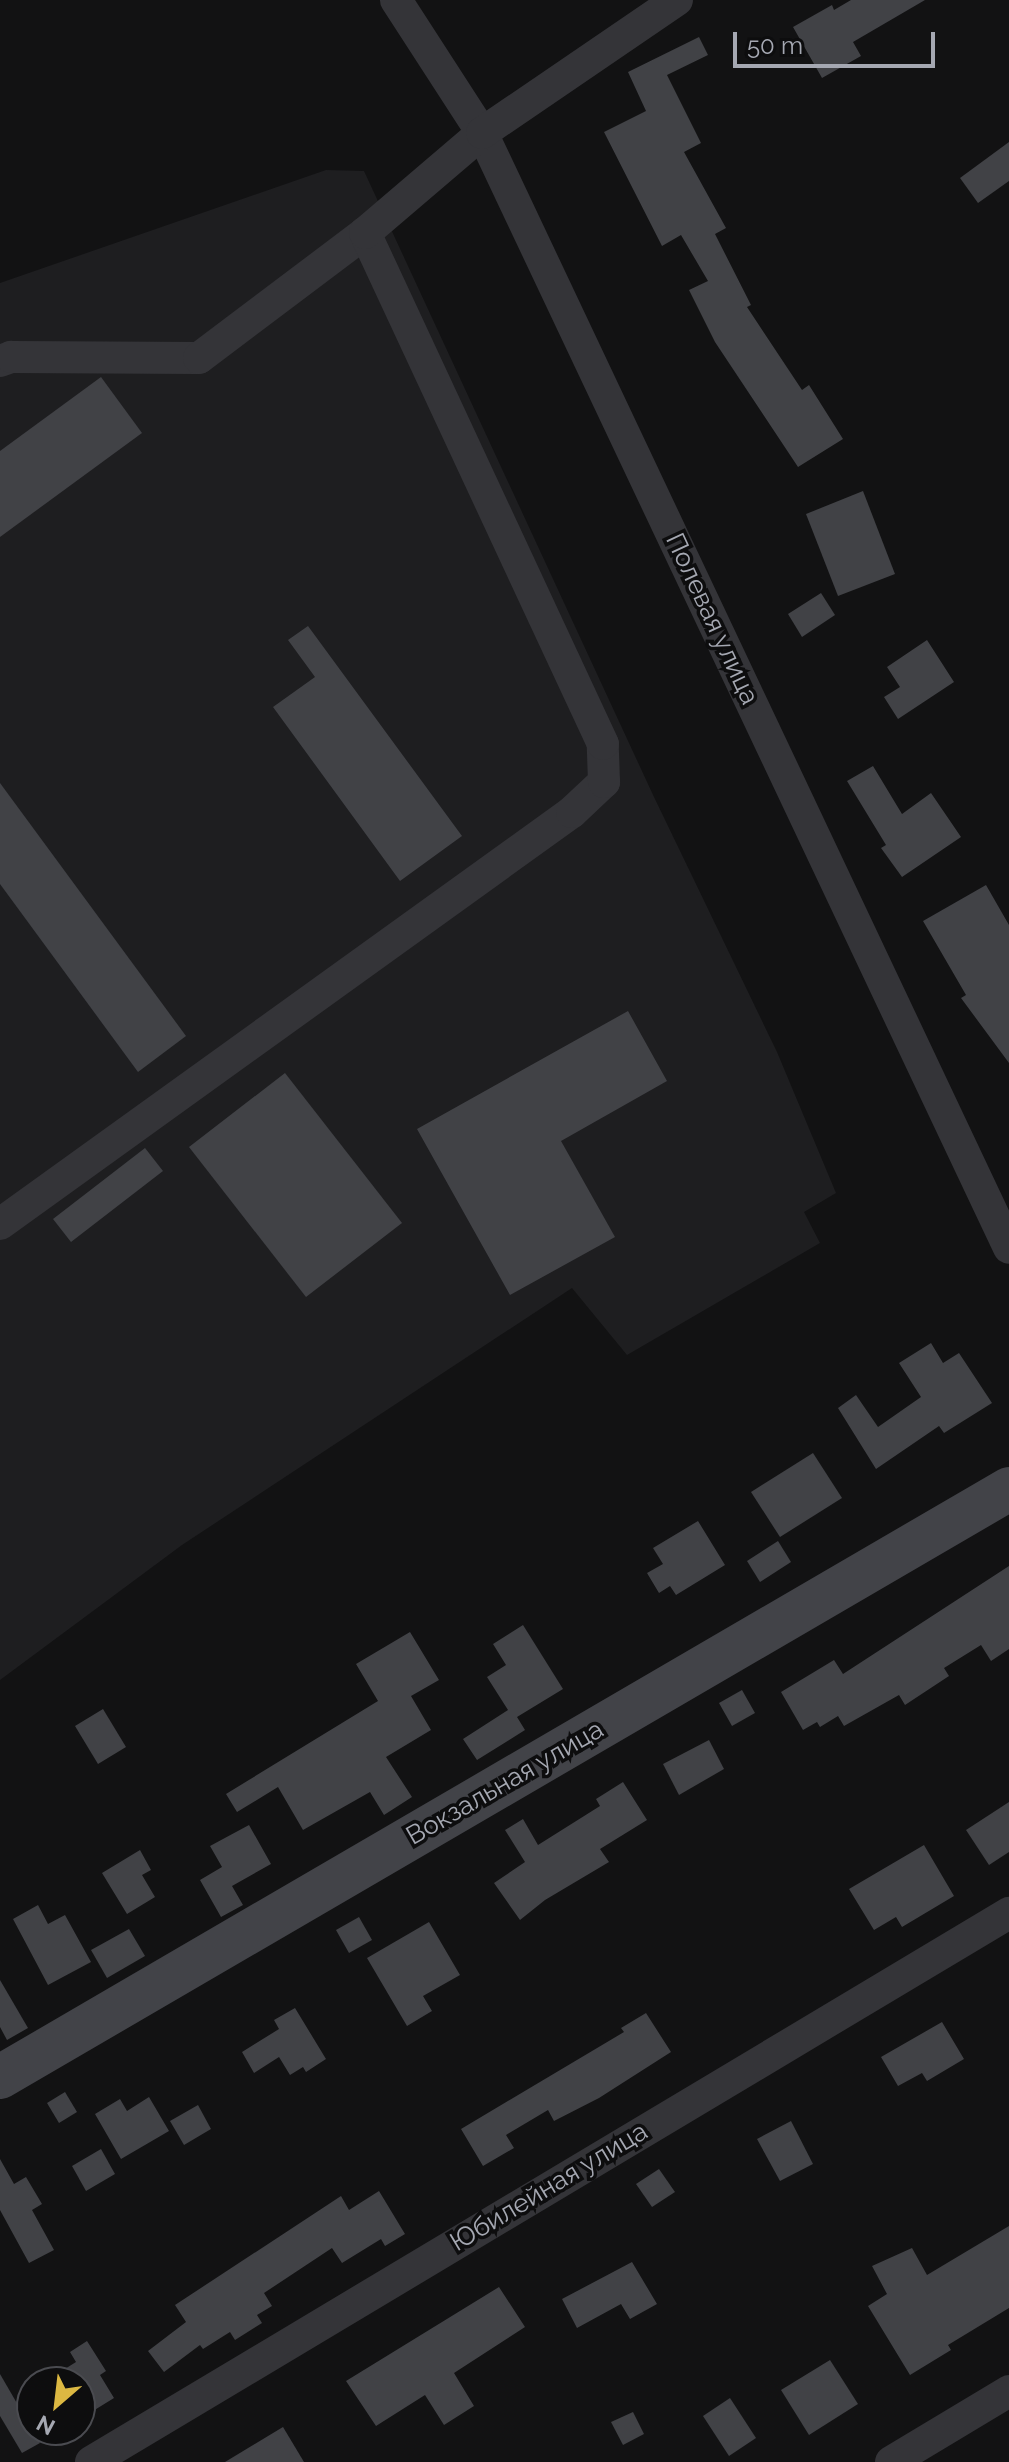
<!DOCTYPE html>
<meta charset="utf-8">
<style>
body{margin:0}
#map{position:relative;width:1009px;height:2462px;overflow:hidden;background:#121213;font-family:Raleway,sans-serif}
div>[style]{position:absolute}
[style*='--x']{left:calc(var(--x)*1px);top:calc(var(--y)*1px);width:calc(var(--w)*1px);rotate:calc(var(--a)*1deg)}
.built>*{inset:0;background:#1e1e20}
.building>*{inset:0;background:#414246}
.street>*{height:32px;margin:-16px;padding:0 16px;transform-origin:16px;border-radius:16px;background:#343438}
.secondary>*{height:44px;margin:-22px;padding:0 22px;transform-origin:22px;border-radius:22px;background:#424348}
span{translate:-50% -50%;white-space:nowrap;text-align:center;line-height:1.15;-webkit-text-stroke:7px #0d0d0e;paint-order:stroke}
.street-label{font-size:26px;color:#a5a8b2}
.north{position:absolute;left:16px;top:2366px;width:80px;height:80px;box-sizing:border-box;background:#0d0d0e;border:2px solid #4a4b50;border-radius:50%;rotate:208deg;font-size:22px;font-weight:700;line-height:32px;text-align:center;color:#a5a8b2}
.north::after{content:'';display:block;margin:auto;width:28px;height:36px;background:#dcb842;clip-path:polygon(50% 0,100% 100%,50% 72%,0 100%)}
.scale{position:absolute;left:733px;top:32px;width:202px;height:36px;box-sizing:border-box;border:4px solid #a5a8b2;border-top:0;padding-left:10px;font-size:24px;line-height:28px;white-space:nowrap;color:#a5a8b2;-webkit-text-stroke:6px #0d0d0e;paint-order:stroke}
</style>
<div id="map">
<div class="built">
<i style="clip-path:polygon(326px 170px,364px 171px,654px 797px,777px 1052px,836px 1193px,804px 1212px,820px 1243px,627px 1355px,572px 1288px,182px 1545px,0 1680px,0 283px)"></i>
</div>
<div class="building">
<i style="clip-path:polygon(851px 0,925px 0,853px 42px,861px 56px,822px 78px,793px 27px,832px 5px,834px 10px)"></i>
<i style="clip-path:polygon(699px 37px,708px 55px,667px 75px,701px 143px,684px 152px,726px 228px,715px 234px,751px 305px,747px 307px,802px 390px,809px 385px,843px 439px,798px 467px,715px 342px,689px 290px,708px 281px,681px 235px,662px 246px,604px 132px,646px 111px,628px 72px)"></i>
<i style="clip-path:polygon(1009px 142px,1009px 181px,978px 203px,960px 178px)"></i>
<i style="clip-path:polygon(101px 377px,142px 433px,0 537px,0 451px)"></i>
<i style="clip-path:polygon(863px 491px,895px 574px,838px 596px,806px 514px)"></i>
<i style="clip-path:polygon(821px 593px,835px 615px,802px 637px,788px 614px)"></i>
<i style="clip-path:polygon(308px 626px,462px 836px,400px 881px,273px 707px,315px 677px,288px 640px)"></i>
<i style="clip-path:polygon(927px 640px,954px 682px,898px 719px,884px 697px,900px 687px,887px 667px)"></i>
<i style="clip-path:polygon(873px 766px,902px 814px,931px 793px,961px 837px,902px 877px,881px 848px,886px 845px,847px 781px)"></i>
<i style="clip-path:polygon(0 783px,186px 1036px,138px 1072px,0 884px)"></i>
<i style="clip-path:polygon(986px 885px,1009px 925px,1009px 1063px,961px 998px,966px 995px,923px 921px)"></i>
<i style="clip-path:polygon(628px 1011px,667px 1081px,561px 1141px,615px 1237px,510px 1295px,417px 1129px)"></i>
<i style="clip-path:polygon(285px 1073px,402px 1223px,306px 1297px,189px 1147px)"></i>
<i style="clip-path:polygon(145px 1148px,163px 1171px,71px 1242px,53px 1219px)"></i>
<i style="clip-path:polygon(931px 1343px,943px 1363px,959px 1353px,992px 1403px,944px 1433px,939px 1426px,876px 1469px,838px 1408px,856px 1395px,878px 1427px,921px 1397px,899px 1363px)"></i>
<i style="clip-path:polygon(813px 1453px,842px 1498px,780px 1537px,751px 1492px)"></i>
<i style="clip-path:polygon(698px 1521px,725px 1565px,676px 1595px,670px 1586px,659px 1593px,647px 1573px,663px 1564px,653px 1548px)"></i>
<i style="clip-path:polygon(778px 1541px,791px 1562px,760px 1582px,747px 1561px)"></i>
<i style="clip-path:polygon(1009px 1566px,1009px 1649px,991px 1661px,981px 1645px,944px 1668px,949px 1676px,905px 1705px,899px 1695px,844px 1726px,838px 1716px,820px 1727px,817px 1722px,803px 1730px,781px 1692px,834px 1660px,843px 1674px)"></i>
<i style="clip-path:polygon(523px 1625px,563px 1689px,517px 1717px,525px 1730px,477px 1760px,463px 1739px,508px 1710px,487px 1677px,506px 1665px,493px 1644px)"></i>
<i style="clip-path:polygon(410px 1632px,439px 1680px,411px 1696px,431px 1730px,386px 1757px,412px 1797px,384px 1815px,370px 1792px,303px 1830px,278px 1787px,237px 1812px,226px 1794px,378px 1701px,356px 1664px)"></i>
<i style="clip-path:polygon(742px 1690px,755px 1713px,732px 1726px,719px 1703px)"></i>
<i style="clip-path:polygon(103px 1709px,126px 1747px,98px 1764px,75px 1726px)"></i>
<i style="clip-path:polygon(709px 1740px,724px 1769px,679px 1795px,663px 1764px)"></i>
<i style="clip-path:polygon(623px 1782px,647px 1820px,600px 1849px,609px 1862px,545px 1900px,520px 1920px,494px 1883px,525px 1862px,505px 1830px,523px 1819px,538px 1845px,600px 1806px,596px 1799px)"></i>
<i style="clip-path:polygon(1009px 1802px,1009px 1852px,989px 1865px,966px 1830px)"></i>
<i style="clip-path:polygon(249px 1825px,271px 1864px,232px 1886px,243px 1905px,221px 1917px,200px 1880px,222px 1867px,210px 1846px)"></i>
<i style="clip-path:polygon(924px 1845px,954px 1896px,902px 1927px,896px 1917px,874px 1930px,849px 1889px)"></i>
<i style="clip-path:polygon(140px 1850px,151px 1870px,142px 1875px,155px 1897px,127px 1914px,102px 1873px)"></i>
<i style="clip-path:polygon(38px 1905px,48px 1924px,65px 1915px,91px 1962px,48px 1985px,13px 1919px)"></i>
<i style="clip-path:polygon(359px 1917px,372px 1940px,349px 1953px,336px 1930px)"></i>
<i style="clip-path:polygon(429px 1922px,460px 1975px,423px 1996px,432px 2011px,407px 2026px,367px 1958px)"></i>
<i style="clip-path:polygon(129px 1929px,145px 1956px,107px 1978px,91px 1950px)"></i>
<i style="clip-path:polygon(0 1980px,28px 2028px,7px 2040px,0 2027px)"></i>
<i style="clip-path:polygon(295px 2008px,326px 2059px,306px 2072px,303px 2067px,290px 2075px,279px 2057px,254px 2073px,242px 2052px,279px 2029px,274px 2020px)"></i>
<i style="clip-path:polygon(646px 2013px,671px 2052px,599px 2098px,554px 2121px,548px 2110px,506px 2135px,514px 2148px,483px 2166px,461px 2129px,624px 2032px,621px 2028px)"></i>
<i style="clip-path:polygon(942px 2022px,964px 2059px,927px 2081px,922px 2073px,898px 2086px,881px 2057px)"></i>
<i style="clip-path:polygon(65px 2092px,77px 2112px,59px 2123px,47px 2103px)"></i>
<i style="clip-path:polygon(149px 2097px,169px 2131px,121px 2159px,95px 2114px,120px 2099px,127px 2111px)"></i>
<i style="clip-path:polygon(198px 2105px,211px 2129px,184px 2145px,170px 2121px)"></i>
<i style="clip-path:polygon(791px 2121px,813px 2164px,780px 2181px,757px 2139px)"></i>
<i style="clip-path:polygon(101px 2149px,115px 2174px,86px 2191px,72px 2166px)"></i>
<i style="clip-path:polygon(0 2159px,14px 2184px,26px 2177px,42px 2204px,32px 2210px,54px 2250px,29px 2263px,0 2210px)"></i>
<i style="clip-path:polygon(659px 2169px,675px 2192px,652px 2207px,636px 2184px)"></i>
<i style="clip-path:polygon(379px 2191px,405px 2234px,385px 2246px,381px 2239px,342px 2263px,332px 2248px,264px 2293px,272px 2306px,257px 2315px,262px 2323px,235px 2340px,230px 2332px,203px 2349px,200px 2345px,164px 2372px,148px 2351px,186px 2322px,175px 2305px,341px 2196px,349px 2210px)"></i>
<i style="clip-path:polygon(1009px 2226px,1009px 2308px,948px 2345px,951px 2350px,910px 2375px,868px 2306px,887px 2294px,872px 2266px,912px 2248px,927px 2275px)"></i>
<i style="clip-path:polygon(632px 2262px,657px 2304px,630px 2319px,621px 2304px,577px 2328px,562px 2299px)"></i>
<i style="clip-path:polygon(499px 2287px,525px 2327px,454px 2373px,474px 2406px,444px 2425px,425px 2395px,376px 2426px,346px 2381px)"></i>
<i style="clip-path:polygon(87px 2341px,106px 2371px,100px 2375px,114px 2398px,80px 2419px,80px 2382px,44px 2382px,76px 2362px,70px 2352px)"></i>
<i style="clip-path:polygon(830px 2360px,858px 2404px,809px 2435px,781px 2390px)"></i>
<i style="clip-path:polygon(0 2374px,40px 2443px,22px 2453px,0 2416px)"></i>
<i style="clip-path:polygon(730px 2398px,756px 2438px,729px 2456px,703px 2416px)"></i>
<i style="clip-path:polygon(633px 2412px,644px 2434px,623px 2445px,611px 2422px)"></i>
<i style="clip-path:polygon(283px 2427px,304px 2462px,225px 2462px)"></i>
</div>
<div class="street">
<i style="--x:396;--y:0;--w:158;--a:57.1"></i>
<i style="--x:482;--y:133;--w:1233;--a:64.7"></i>
<i style="--x:0;--y:361;--w:12;--a:-20"></i>
<i style="--x:11;--y:357;--w:188;--a:0.3"></i>
<i style="--x:199;--y:358;--w:208;--a:-37"></i>
<i style="--x:0;--y:1224;--w:705;--a:-35.76"></i>
<i style="--x:572;--y:812;--w:44;--a:-43.2"></i>
<i style="--x:604;--y:782;--w:38;--a:-92"></i>
<i style="--x:603;--y:744;--w:564;--a:-114.97"></i>
<i style="--x:365;--y:233;--w:154;--a:-40.5"></i>
<i style="--x:482;--y:133;--w:236;--a:-34.3"></i>
<i style="--x:91;--y:2462;--w:1070;--a:-30.88"></i>
<i style="--x:891;--y:2462;--w:138;--a:-31"></i>
</div>
<div class="secondary">
<i style="--x:0;--y:2077;--w:1168;--a:-30.23"></i>
</div>
<div class="street-label">
<span style="left:712px;top:619px;rotate:65deg">Полевая улица</span>
<span style="left:505px;top:1783px;rotate:-30deg">Вокзальная улица</span>
<span style="left:549px;top:2187px;rotate:-31deg">Юбилейная улица</span>
</div>
<div class="north">N</div>
<div class="scale">50 m</div>
</div>
